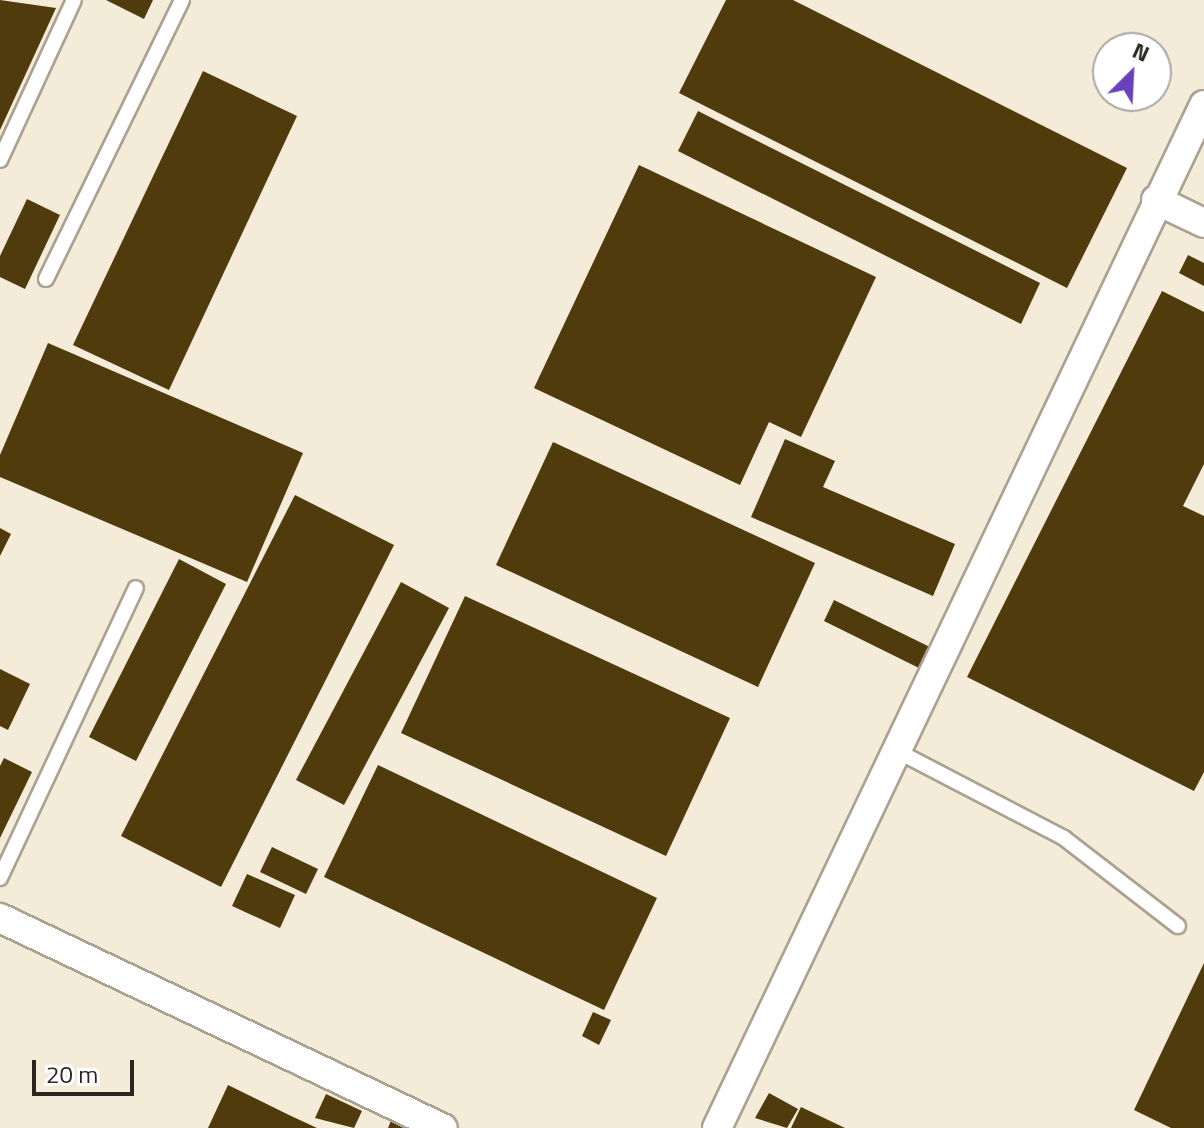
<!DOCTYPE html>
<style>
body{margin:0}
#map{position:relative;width:1204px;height:1128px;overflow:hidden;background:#f4ebd9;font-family:"Titillium Web",sans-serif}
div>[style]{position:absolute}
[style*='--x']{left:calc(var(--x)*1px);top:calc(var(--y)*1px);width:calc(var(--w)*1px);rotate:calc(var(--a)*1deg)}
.building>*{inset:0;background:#4f3b0c}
.roads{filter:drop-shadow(2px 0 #aaa190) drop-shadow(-2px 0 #aaa190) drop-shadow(0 2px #aaa190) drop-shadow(0 -2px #aaa190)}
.lane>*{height:14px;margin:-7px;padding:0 7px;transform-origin:7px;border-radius:7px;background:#fff}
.street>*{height:28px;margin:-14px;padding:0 14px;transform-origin:14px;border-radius:14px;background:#fff}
span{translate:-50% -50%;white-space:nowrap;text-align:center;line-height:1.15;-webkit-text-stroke:8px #fff;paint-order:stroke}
.north{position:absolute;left:1092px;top:32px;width:80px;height:80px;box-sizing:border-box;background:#fff;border:2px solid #aaa8a6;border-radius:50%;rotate:24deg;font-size:22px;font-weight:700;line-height:32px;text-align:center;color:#2a2620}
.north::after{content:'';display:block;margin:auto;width:28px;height:36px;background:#6842ba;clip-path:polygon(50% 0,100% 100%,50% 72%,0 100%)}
.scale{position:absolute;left:32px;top:1060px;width:102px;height:36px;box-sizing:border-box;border:4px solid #2a2620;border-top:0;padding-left:10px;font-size:24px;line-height:28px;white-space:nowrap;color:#2a2620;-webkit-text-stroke:6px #fff;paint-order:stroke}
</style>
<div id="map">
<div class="building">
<i style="clip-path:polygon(0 0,56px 8px,0 130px)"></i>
<i style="clip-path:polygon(106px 0,153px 0,144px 19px)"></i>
<i style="clip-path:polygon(726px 0,793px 0,1127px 168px,1067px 288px,679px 93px)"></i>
<i style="clip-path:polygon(203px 71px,297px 116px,169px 390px,73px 345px)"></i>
<i style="clip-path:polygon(698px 111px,1040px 283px,1021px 324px,678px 151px)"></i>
<i style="clip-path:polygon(639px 165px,876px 277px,801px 437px,769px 422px,740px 485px,534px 388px)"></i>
<i style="clip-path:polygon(27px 199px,60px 215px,25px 289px,0 277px,0 256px)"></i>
<i style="clip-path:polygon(1188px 255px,1204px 263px,1204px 286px,1179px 273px)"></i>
<i style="clip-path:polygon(1162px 291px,1204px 312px,1204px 464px,1183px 506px,1204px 516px,1204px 772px,1194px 791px,967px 677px)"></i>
<i style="clip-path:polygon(48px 343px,303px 453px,247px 582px,0 477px,0 455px)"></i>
<i style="clip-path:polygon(785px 439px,835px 461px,823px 487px,955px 544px,933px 596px,751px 517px)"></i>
<i style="clip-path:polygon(553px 442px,815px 563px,758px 687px,496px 565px)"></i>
<i style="clip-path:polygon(295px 495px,394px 545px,221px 887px,121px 836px)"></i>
<i style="clip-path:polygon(0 528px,11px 534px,0 556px)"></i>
<i style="clip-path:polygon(179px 559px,226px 584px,136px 761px,89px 737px)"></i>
<i style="clip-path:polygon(401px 582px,449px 608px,344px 805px,296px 780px)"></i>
<i style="clip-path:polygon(465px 596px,730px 718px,666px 856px,401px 733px)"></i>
<i style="clip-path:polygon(834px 600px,934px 649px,923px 670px,824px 621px)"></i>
<i style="clip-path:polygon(0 669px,30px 684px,8px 730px,0 726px)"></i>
<i style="clip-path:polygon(4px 758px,32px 772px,0 838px,0 766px)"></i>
<i style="clip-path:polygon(378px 765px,657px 898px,604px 1010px,324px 877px)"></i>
<i style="clip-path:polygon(272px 847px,318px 869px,306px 894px,260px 872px)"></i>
<i style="clip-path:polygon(247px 874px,295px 895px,280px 928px,232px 906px)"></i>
<i style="clip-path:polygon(1204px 963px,1204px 1128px,1171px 1128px,1134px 1110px)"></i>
<i style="clip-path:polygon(593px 1012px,611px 1020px,599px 1045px,582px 1036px)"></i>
<i style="clip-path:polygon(228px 1085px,289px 1115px,317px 1128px,208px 1128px)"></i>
<i style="clip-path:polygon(769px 1093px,798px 1109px,787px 1128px,755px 1118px)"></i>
<i style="clip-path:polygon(326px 1094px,362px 1111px,354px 1128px,315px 1118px)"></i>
<i style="clip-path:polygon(801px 1107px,845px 1128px,791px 1128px)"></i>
<i style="clip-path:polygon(393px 1116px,419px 1128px,388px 1128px)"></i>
</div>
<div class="roads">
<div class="lane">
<i style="--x:0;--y:160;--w:176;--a:-65.2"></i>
<i style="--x:46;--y:279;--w:310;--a:-64"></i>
<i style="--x:899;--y:752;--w:186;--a:27.5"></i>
<i style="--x:1064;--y:838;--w:144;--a:37.7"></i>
<i style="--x:0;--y:878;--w:320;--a:-64.9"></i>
</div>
<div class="street">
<i style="--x:1156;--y:200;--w:53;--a:25.6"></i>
<i style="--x:0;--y:918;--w:490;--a:25.4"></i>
<i style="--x:717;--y:1128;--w:1133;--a:-64.54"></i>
</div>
</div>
<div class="north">N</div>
<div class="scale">20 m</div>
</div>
